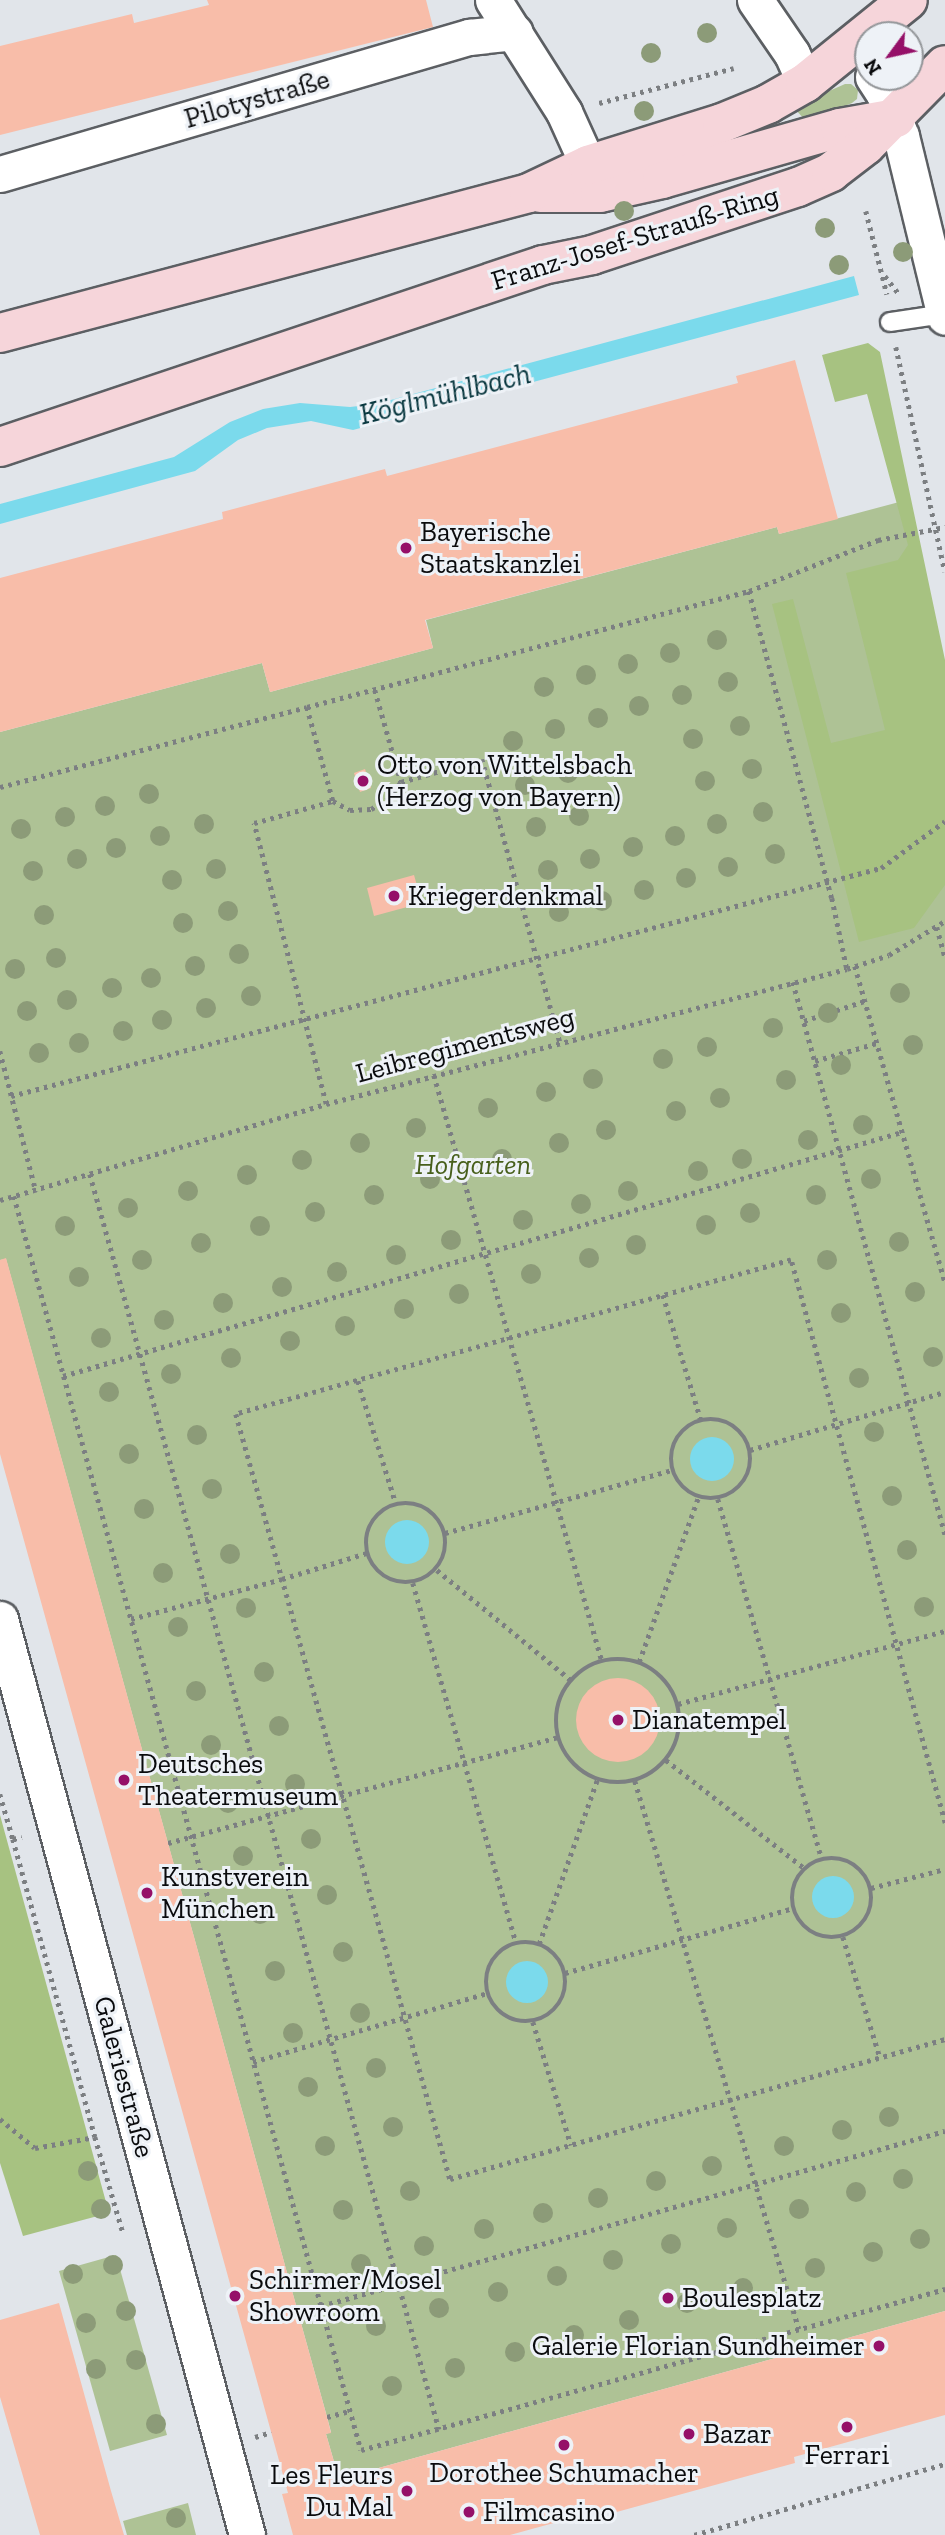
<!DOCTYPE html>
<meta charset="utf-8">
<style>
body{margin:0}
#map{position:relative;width:945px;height:2535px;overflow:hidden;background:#e1e5ea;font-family:"Zilla Slab",serif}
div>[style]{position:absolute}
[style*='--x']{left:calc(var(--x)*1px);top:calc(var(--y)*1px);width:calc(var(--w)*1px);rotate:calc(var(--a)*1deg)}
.green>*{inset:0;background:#aec295}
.forest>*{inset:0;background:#a7c281}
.water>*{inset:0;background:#7bdaec}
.round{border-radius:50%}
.building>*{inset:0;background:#f8bda9}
.path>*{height:4.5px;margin-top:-2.25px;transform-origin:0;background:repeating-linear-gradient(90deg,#7c7f82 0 3.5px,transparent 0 8.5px)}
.path>.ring{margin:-2.25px;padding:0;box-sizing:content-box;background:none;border:4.5px solid #7c7f82;border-radius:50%}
.roads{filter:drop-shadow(2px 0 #5c5f63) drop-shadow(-2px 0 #5c5f63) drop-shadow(0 2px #5c5f63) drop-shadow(0 -2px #5c5f63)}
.lane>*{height:18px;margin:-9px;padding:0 9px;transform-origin:9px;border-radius:9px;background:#fff}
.street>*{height:35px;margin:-17.5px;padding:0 17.5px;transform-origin:17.5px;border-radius:17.5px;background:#fff}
.secondary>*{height:38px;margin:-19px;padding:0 19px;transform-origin:19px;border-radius:19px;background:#f6d5da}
.trees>*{width:20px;height:20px;margin:-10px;border-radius:50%;background:#8c9b78}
.dots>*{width:19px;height:19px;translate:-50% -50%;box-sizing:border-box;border:4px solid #eef2f7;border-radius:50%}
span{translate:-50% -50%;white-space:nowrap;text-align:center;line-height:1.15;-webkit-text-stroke:6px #eef2f7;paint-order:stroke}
.street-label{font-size:28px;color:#0a0b0d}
.poi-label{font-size:28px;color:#0a0b0d}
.left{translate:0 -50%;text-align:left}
.right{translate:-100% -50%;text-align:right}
.park-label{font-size:28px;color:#475f1b;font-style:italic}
.water-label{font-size:30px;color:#08373f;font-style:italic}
.north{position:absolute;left:854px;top:21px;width:70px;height:70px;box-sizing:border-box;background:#eef2f7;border:2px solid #939699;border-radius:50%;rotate:237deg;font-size:19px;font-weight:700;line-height:28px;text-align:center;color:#0a0b0d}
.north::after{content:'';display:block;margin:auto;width:24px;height:32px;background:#951068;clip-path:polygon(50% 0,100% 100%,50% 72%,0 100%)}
</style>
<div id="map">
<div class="green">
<i style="clip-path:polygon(845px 84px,851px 84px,858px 90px,857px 99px,852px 103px,807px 122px,793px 107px)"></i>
<i style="clip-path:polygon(903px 501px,945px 694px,945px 2311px,339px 2479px,326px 2434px,331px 2432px,327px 2417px,6px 1259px,0 1260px,0 732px,262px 663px,270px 692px,433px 648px,426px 620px,777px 527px,779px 534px)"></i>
<i style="clip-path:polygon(116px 2255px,167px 2435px,110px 2451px,59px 2271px)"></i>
<i style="clip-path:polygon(188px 2503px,196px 2535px,127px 2535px,123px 2521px)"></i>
</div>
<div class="forest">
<i style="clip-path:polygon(868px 343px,880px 352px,945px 660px,945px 885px,914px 928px,859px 942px,772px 604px,793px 599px,831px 743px,885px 730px,846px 573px,898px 560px,908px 545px,867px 394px,835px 402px,822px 355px)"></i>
<i style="clip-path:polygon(0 1815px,109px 2213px,23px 2236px,0 2163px)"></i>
</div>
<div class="water">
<i style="clip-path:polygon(854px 276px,859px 295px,353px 430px,311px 421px,267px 428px,238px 440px,195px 471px,0 524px,0 504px,174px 457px,230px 422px,263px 409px,300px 403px,350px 407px,376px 404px)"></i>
<i class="round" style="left:690px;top:1437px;width:44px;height:44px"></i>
<i class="round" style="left:385px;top:1520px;width:44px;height:44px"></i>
<i class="round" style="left:812px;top:1876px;width:42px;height:42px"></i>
<i class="round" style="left:506px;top:1961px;width:42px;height:42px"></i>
</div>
<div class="building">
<i style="clip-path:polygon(207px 0,426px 0,433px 27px,0 135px,0 46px,132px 14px,134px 23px,209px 5px)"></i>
<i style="clip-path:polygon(795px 360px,838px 519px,779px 534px,777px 527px,425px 620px,433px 648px,270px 692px,262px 663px,0 732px,0 578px,223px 519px,222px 512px,385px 469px,387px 476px,738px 383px,736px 376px)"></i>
<i style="clip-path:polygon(365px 769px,371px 788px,360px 792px,354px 773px)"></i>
<i style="clip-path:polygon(414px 875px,422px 903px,374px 916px,367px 888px)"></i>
<i style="clip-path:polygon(6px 1258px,327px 2417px,331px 2433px,326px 2434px,339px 2479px,945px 2311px,945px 2415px,794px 2457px,795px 2463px,613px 2513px,612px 2507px,510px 2535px,293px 2535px,282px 2494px,288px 2493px,0 1454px,0 1260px)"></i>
<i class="round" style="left:576px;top:1678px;width:84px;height:84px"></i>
<i style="clip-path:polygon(59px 2303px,111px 2491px,124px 2535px,40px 2535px,0 2397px,0 2320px)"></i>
</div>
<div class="path">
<i style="--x:599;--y:103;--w:139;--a:-14.5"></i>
<i style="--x:866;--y:211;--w:86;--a:75.8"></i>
<i style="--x:885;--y:276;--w:23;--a:52"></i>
<i style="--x:896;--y:347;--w:230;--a:77.7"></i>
<i style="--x:749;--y:591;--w:318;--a:74.9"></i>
<i style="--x:832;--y:898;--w:73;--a:78.1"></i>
<i style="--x:375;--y:690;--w:96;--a:74.2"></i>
<i style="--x:307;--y:707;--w:457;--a:-14.7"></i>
<i style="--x:749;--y:591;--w:139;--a:-21.6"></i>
<i style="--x:878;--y:540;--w:68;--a:-11"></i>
<i style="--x:0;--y:787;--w:317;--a:-14.6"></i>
<i style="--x:307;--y:707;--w:98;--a:74.5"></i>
<i style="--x:937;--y:927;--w:30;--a:75"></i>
<i style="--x:855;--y:966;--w:328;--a:74.1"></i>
<i style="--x:793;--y:982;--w:573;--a:74.6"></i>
<i style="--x:804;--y:1021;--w:64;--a:-18.2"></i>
<i style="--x:0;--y:1051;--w:145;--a:75.6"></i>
<i style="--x:815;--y:1061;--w:65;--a:-16.2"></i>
<i style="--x:434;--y:1075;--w:610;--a:74"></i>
<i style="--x:11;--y:1096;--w:899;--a:-14.69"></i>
<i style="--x:881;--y:868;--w:79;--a:-36.3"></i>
<i style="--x:326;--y:1104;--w:290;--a:-104.4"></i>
<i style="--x:254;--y:823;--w:82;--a:-15.6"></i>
<i style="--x:333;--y:801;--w:19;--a:28"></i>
<i style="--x:350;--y:810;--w:21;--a:-3"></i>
<i style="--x:371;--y:809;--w:20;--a:-30"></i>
<i style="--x:388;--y:799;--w:21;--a:-53"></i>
<i style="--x:401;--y:782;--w:84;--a:-15.9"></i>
<i style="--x:482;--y:759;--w:294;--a:74.6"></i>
<i style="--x:90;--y:1174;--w:1303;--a:74.46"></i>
<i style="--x:14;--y:1196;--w:1301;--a:74.53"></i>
<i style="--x:361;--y:2450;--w:606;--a:-15.41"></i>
<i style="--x:0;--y:1200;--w:340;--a:-16.4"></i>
<i style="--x:326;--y:1104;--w:538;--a:-14.53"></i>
<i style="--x:847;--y:969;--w:44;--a:-18.4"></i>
<i style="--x:889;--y:955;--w:66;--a:-31.3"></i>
<i style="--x:663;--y:1295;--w:131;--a:73.1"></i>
<i style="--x:63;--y:1376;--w:874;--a:-16.22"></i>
<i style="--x:358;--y:1381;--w:129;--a:72.8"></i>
<i class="ring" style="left:671px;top:1419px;width:75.5px;height:75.5px"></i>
<i style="--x:750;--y:1450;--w:203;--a:-16.6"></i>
<i style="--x:718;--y:1499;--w:375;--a:73.9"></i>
<i class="ring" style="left:366px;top:1503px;width:75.5px;height:75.5px"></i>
<i style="--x:445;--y:1533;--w:236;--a:-15.5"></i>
<i style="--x:437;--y:1570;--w:173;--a:39.4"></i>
<i style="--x:413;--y:1583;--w:374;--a:74"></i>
<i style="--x:131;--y:1619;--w:156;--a:-14.8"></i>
<i style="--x:282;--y:1579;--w:89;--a:-17"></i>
<i class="ring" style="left:556px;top:1659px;width:119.5px;height:119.5px"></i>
<i style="--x:639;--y:1662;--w:174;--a:-70.2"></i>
<i style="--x:678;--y:1704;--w:277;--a:-15.3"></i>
<i style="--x:666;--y:1760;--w:175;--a:38"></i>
<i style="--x:635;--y:1781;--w:572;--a:73.34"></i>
<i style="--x:0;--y:1794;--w:47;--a:73.9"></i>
<i style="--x:13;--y:1839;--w:9;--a:-13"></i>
<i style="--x:945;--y:1823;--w:584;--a:-105.3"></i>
<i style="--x:791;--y:1260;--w:576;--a:164.49"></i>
<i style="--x:236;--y:1414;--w:794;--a:74.37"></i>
<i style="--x:450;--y:2179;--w:514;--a:-15.79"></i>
<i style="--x:13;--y:1839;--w:309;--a:74.6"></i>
<i style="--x:168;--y:1843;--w:404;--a:-15.2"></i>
<i class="ring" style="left:792px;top:1858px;width:75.5px;height:75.5px"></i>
<i style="--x:871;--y:1888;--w:76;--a:-14.4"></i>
<i style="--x:843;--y:1937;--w:126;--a:72.9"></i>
<i class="ring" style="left:486px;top:1942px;width:75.5px;height:75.5px"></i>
<i style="--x:539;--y:1944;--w:174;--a:-70.5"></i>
<i style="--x:565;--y:1973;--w:237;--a:-15.9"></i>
<i style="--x:533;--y:2022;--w:129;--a:72.8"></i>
<i style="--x:253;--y:2062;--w:244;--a:-16.4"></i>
<i style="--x:0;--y:2119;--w:45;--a:39.6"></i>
<i style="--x:35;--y:2148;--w:61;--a:-10.4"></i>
<i style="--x:95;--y:2137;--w:100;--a:73.7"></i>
<i style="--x:321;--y:2306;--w:648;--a:-15.67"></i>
<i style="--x:327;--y:2417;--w:24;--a:-15"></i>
<i style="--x:255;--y:2437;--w:17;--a:-17"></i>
<i style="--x:694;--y:2535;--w:261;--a:-15.8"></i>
</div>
<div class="roads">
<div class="lane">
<i style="--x:890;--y:322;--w:55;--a:-8.4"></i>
</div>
<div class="street">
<i style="--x:493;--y:0;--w:133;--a:57.6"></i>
<i style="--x:564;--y:112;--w:58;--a:65.6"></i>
<i style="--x:755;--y:0;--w:65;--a:55.6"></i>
<i style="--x:792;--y:54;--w:32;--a:66"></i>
<i style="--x:873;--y:77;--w:20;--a:57"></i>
<i style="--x:884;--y:94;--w:45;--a:68"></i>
<i style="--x:901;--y:136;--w:186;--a:76.3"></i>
<i style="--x:0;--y:174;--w:489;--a:-16.3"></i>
<i style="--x:469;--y:37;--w:46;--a:-6.2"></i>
<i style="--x:0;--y:1619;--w:949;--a:74.91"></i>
</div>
<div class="secondary">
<i style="--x:540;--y:193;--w:60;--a:0"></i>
<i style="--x:600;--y:193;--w:64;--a:-12.7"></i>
<i style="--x:662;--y:179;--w:185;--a:-16"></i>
<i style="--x:840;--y:128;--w:57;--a:-10.1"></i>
<i style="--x:0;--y:333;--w:547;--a:-14.82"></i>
<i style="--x:529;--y:193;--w:65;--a:-25.4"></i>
<i style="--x:588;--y:165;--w:140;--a:-17.4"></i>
<i style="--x:722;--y:123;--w:50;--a:-22.4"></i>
<i style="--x:768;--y:104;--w:43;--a:-29.6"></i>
<i style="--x:805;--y:83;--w:132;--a:-38.9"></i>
<i style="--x:0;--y:447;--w:573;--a:-18.53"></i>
<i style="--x:543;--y:265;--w:50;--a:-11.5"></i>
<i style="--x:592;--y:255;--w:217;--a:-18.3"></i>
<i style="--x:798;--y:187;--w:36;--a:-24"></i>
<i style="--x:831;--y:172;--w:44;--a:-37.6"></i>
<i style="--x:866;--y:145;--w:112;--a:-45.4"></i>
</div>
</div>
<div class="trees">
<i style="left:707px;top:33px"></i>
<i style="left:651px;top:53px"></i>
<i style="left:644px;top:111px"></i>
<i style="left:624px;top:211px"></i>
<i style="left:825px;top:228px"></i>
<i style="left:903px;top:252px"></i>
<i style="left:839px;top:265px"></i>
<i style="left:717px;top:640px"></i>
<i style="left:670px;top:653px"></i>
<i style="left:628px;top:664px"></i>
<i style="left:586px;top:675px"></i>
<i style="left:728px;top:682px"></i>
<i style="left:544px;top:687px"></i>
<i style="left:682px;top:695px"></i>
<i style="left:639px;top:706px"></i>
<i style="left:598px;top:718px"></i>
<i style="left:740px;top:726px"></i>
<i style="left:555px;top:729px"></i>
<i style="left:693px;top:739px"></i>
<i style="left:513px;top:741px"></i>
<i style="left:752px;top:769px"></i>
<i style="left:568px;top:773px"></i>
<i style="left:705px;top:781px"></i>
<i style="left:525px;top:785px"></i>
<i style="left:149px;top:794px"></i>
<i style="left:105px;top:806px"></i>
<i style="left:763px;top:812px"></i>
<i style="left:579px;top:816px"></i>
<i style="left:65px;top:817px"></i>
<i style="left:204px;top:824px"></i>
<i style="left:717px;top:824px"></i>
<i style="left:536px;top:827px"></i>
<i style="left:21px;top:829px"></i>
<i style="left:160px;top:836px"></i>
<i style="left:675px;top:836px"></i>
<i style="left:633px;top:847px"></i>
<i style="left:116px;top:848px"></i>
<i style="left:775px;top:854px"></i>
<i style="left:77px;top:859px"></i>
<i style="left:590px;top:859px"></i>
<i style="left:728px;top:867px"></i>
<i style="left:216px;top:869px"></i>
<i style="left:548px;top:870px"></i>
<i style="left:33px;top:871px"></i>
<i style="left:686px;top:878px"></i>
<i style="left:172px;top:880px"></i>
<i style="left:644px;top:890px"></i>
<i style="left:602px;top:901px"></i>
<i style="left:228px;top:911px"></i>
<i style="left:559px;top:912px"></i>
<i style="left:44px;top:915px"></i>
<i style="left:183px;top:923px"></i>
<i style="left:239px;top:954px"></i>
<i style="left:56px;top:958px"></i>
<i style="left:195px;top:966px"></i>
<i style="left:15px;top:969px"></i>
<i style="left:151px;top:978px"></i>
<i style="left:112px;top:988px"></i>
<i style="left:900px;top:993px"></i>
<i style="left:251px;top:996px"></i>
<i style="left:67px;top:1000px"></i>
<i style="left:206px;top:1008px"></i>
<i style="left:27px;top:1011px"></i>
<i style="left:828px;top:1013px"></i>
<i style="left:162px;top:1020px"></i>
<i style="left:773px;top:1028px"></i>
<i style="left:123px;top:1031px"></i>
<i style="left:79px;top:1043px"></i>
<i style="left:913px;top:1045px"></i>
<i style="left:707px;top:1047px"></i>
<i style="left:39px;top:1053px"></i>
<i style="left:663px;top:1059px"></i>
<i style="left:841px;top:1065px"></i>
<i style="left:593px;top:1079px"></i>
<i style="left:786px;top:1080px"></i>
<i style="left:546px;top:1092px"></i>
<i style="left:720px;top:1098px"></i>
<i style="left:488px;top:1108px"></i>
<i style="left:676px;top:1111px"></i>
<i style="left:863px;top:1125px"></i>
<i style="left:416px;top:1128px"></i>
<i style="left:606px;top:1130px"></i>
<i style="left:808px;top:1140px"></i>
<i style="left:360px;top:1143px"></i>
<i style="left:559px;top:1143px"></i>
<i style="left:502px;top:1159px"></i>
<i style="left:742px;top:1159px"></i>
<i style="left:302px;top:1160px"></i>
<i style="left:698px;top:1171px"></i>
<i style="left:247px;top:1175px"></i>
<i style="left:430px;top:1179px"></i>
<i style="left:871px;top:1179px"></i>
<i style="left:188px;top:1191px"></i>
<i style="left:628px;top:1191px"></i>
<i style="left:374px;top:1195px"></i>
<i style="left:816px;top:1195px"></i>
<i style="left:581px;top:1204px"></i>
<i style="left:128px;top:1208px"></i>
<i style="left:315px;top:1212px"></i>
<i style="left:750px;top:1213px"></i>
<i style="left:523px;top:1220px"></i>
<i style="left:706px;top:1225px"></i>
<i style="left:65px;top:1226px"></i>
<i style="left:260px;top:1226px"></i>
<i style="left:451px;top:1240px"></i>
<i style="left:899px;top:1242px"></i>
<i style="left:201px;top:1243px"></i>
<i style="left:636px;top:1245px"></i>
<i style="left:396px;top:1255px"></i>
<i style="left:589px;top:1258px"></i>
<i style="left:142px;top:1260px"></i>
<i style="left:827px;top:1260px"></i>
<i style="left:337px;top:1272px"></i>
<i style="left:531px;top:1274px"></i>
<i style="left:79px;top:1277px"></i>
<i style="left:282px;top:1287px"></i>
<i style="left:915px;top:1292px"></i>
<i style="left:459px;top:1294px"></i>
<i style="left:223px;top:1303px"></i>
<i style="left:404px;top:1309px"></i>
<i style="left:841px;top:1313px"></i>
<i style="left:164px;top:1320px"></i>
<i style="left:345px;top:1326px"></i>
<i style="left:101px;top:1338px"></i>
<i style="left:290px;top:1341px"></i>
<i style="left:933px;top:1357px"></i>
<i style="left:231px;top:1358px"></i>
<i style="left:171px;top:1374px"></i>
<i style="left:859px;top:1378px"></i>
<i style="left:109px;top:1392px"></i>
<i style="left:874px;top:1432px"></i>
<i style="left:197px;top:1435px"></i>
<i style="left:129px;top:1454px"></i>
<i style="left:212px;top:1489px"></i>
<i style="left:892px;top:1496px"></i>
<i style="left:144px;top:1509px"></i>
<i style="left:907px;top:1550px"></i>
<i style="left:230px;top:1554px"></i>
<i style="left:163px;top:1573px"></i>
<i style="left:924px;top:1607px"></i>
<i style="left:246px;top:1608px"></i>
<i style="left:178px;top:1627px"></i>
<i style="left:264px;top:1672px"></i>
<i style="left:196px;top:1691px"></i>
<i style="left:279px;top:1726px"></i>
<i style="left:211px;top:1745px"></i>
<i style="left:295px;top:1784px"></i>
<i style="left:228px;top:1803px"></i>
<i style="left:311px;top:1839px"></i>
<i style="left:243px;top:1856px"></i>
<i style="left:327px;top:1895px"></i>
<i style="left:260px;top:1914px"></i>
<i style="left:343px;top:1952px"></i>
<i style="left:275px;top:1971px"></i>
<i style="left:360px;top:2013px"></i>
<i style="left:293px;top:2033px"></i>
<i style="left:376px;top:2068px"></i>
<i style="left:308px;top:2087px"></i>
<i style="left:889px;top:2117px"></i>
<i style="left:393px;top:2127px"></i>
<i style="left:842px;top:2130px"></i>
<i style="left:325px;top:2146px"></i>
<i style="left:784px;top:2146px"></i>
<i style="left:712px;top:2166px"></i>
<i style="left:88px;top:2171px"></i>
<i style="left:903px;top:2179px"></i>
<i style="left:656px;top:2181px"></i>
<i style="left:410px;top:2191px"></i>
<i style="left:856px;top:2192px"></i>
<i style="left:598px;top:2198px"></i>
<i style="left:101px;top:2209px"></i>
<i style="left:799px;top:2209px"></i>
<i style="left:343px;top:2210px"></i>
<i style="left:543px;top:2213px"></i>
<i style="left:727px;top:2228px"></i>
<i style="left:484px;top:2229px"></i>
<i style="left:920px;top:2239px"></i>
<i style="left:671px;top:2244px"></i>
<i style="left:424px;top:2246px"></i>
<i style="left:873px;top:2252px"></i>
<i style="left:613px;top:2260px"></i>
<i style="left:361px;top:2264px"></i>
<i style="left:113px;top:2265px"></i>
<i style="left:815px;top:2268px"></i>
<i style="left:73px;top:2274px"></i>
<i style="left:557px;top:2276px"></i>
<i style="left:743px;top:2288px"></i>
<i style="left:498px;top:2292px"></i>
<i style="left:687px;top:2303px"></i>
<i style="left:439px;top:2308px"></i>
<i style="left:126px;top:2311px"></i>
<i style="left:629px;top:2320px"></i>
<i style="left:86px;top:2323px"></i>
<i style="left:376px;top:2326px"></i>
<i style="left:574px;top:2335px"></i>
<i style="left:515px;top:2352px"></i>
<i style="left:136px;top:2360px"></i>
<i style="left:455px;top:2368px"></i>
<i style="left:96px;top:2369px"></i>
<i style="left:392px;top:2386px"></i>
<i style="left:156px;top:2424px"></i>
<i style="left:176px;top:2518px"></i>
</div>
<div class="dots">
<i style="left:406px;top:548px;background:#951068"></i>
<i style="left:363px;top:781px;background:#951068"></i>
<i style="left:394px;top:896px;background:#951068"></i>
<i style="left:618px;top:1720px;background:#951068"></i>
<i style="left:124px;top:1780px;background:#951068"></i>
<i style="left:147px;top:1893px;background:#951068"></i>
<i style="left:235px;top:2296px;background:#951068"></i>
<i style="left:668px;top:2298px;background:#951068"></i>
<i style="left:879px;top:2346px;background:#951068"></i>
<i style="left:847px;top:2427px;background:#951068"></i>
<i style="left:689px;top:2434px;background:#951068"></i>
<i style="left:564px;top:2445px;background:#951068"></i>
<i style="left:407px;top:2491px;background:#951068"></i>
<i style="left:469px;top:2512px;background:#951068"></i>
</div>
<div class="street-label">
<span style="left:257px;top:99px;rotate:-16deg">Pilotystraße</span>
<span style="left:635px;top:238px;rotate:-17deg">Franz-Josef-Strauß-Ring</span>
<span style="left:465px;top:1045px;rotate:-15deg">Leibregimentsweg</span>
<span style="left:124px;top:2077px;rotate:75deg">Galeriestraße</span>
</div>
<div class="poi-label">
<span class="left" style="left:420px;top:548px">Bayerische<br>Staatskanzlei</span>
<span class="left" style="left:377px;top:781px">Otto von Wittelsbach<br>(Herzog von Bayern)</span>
<span class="left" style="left:408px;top:896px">Kriegerdenkmal</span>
<span class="left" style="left:632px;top:1720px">Dianatempel</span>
<span class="left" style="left:138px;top:1780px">Deutsches<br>Theatermuseum</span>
<span class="left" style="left:161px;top:1893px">Kunstverein<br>München</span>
<span class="left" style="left:249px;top:2296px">Schirmer/Mosel<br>Showroom</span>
<span class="left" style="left:682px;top:2298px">Boulesplatz</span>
<span class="right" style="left:865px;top:2346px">Galerie Florian Sundheimer</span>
<span class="left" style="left:703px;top:2434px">Bazar</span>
<span style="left:847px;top:2455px">Ferrari</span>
<span style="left:564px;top:2473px">Dorothee Schumacher</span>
<span class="right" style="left:393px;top:2491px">Les Fleurs<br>Du Mal</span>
<span class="left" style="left:483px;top:2512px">Filmcasino</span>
</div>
<div class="park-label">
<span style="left:473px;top:1165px">Hofgarten</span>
</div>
<div class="water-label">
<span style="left:445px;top:394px;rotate:-14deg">Köglmühlbach</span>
</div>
<div class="north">N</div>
</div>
